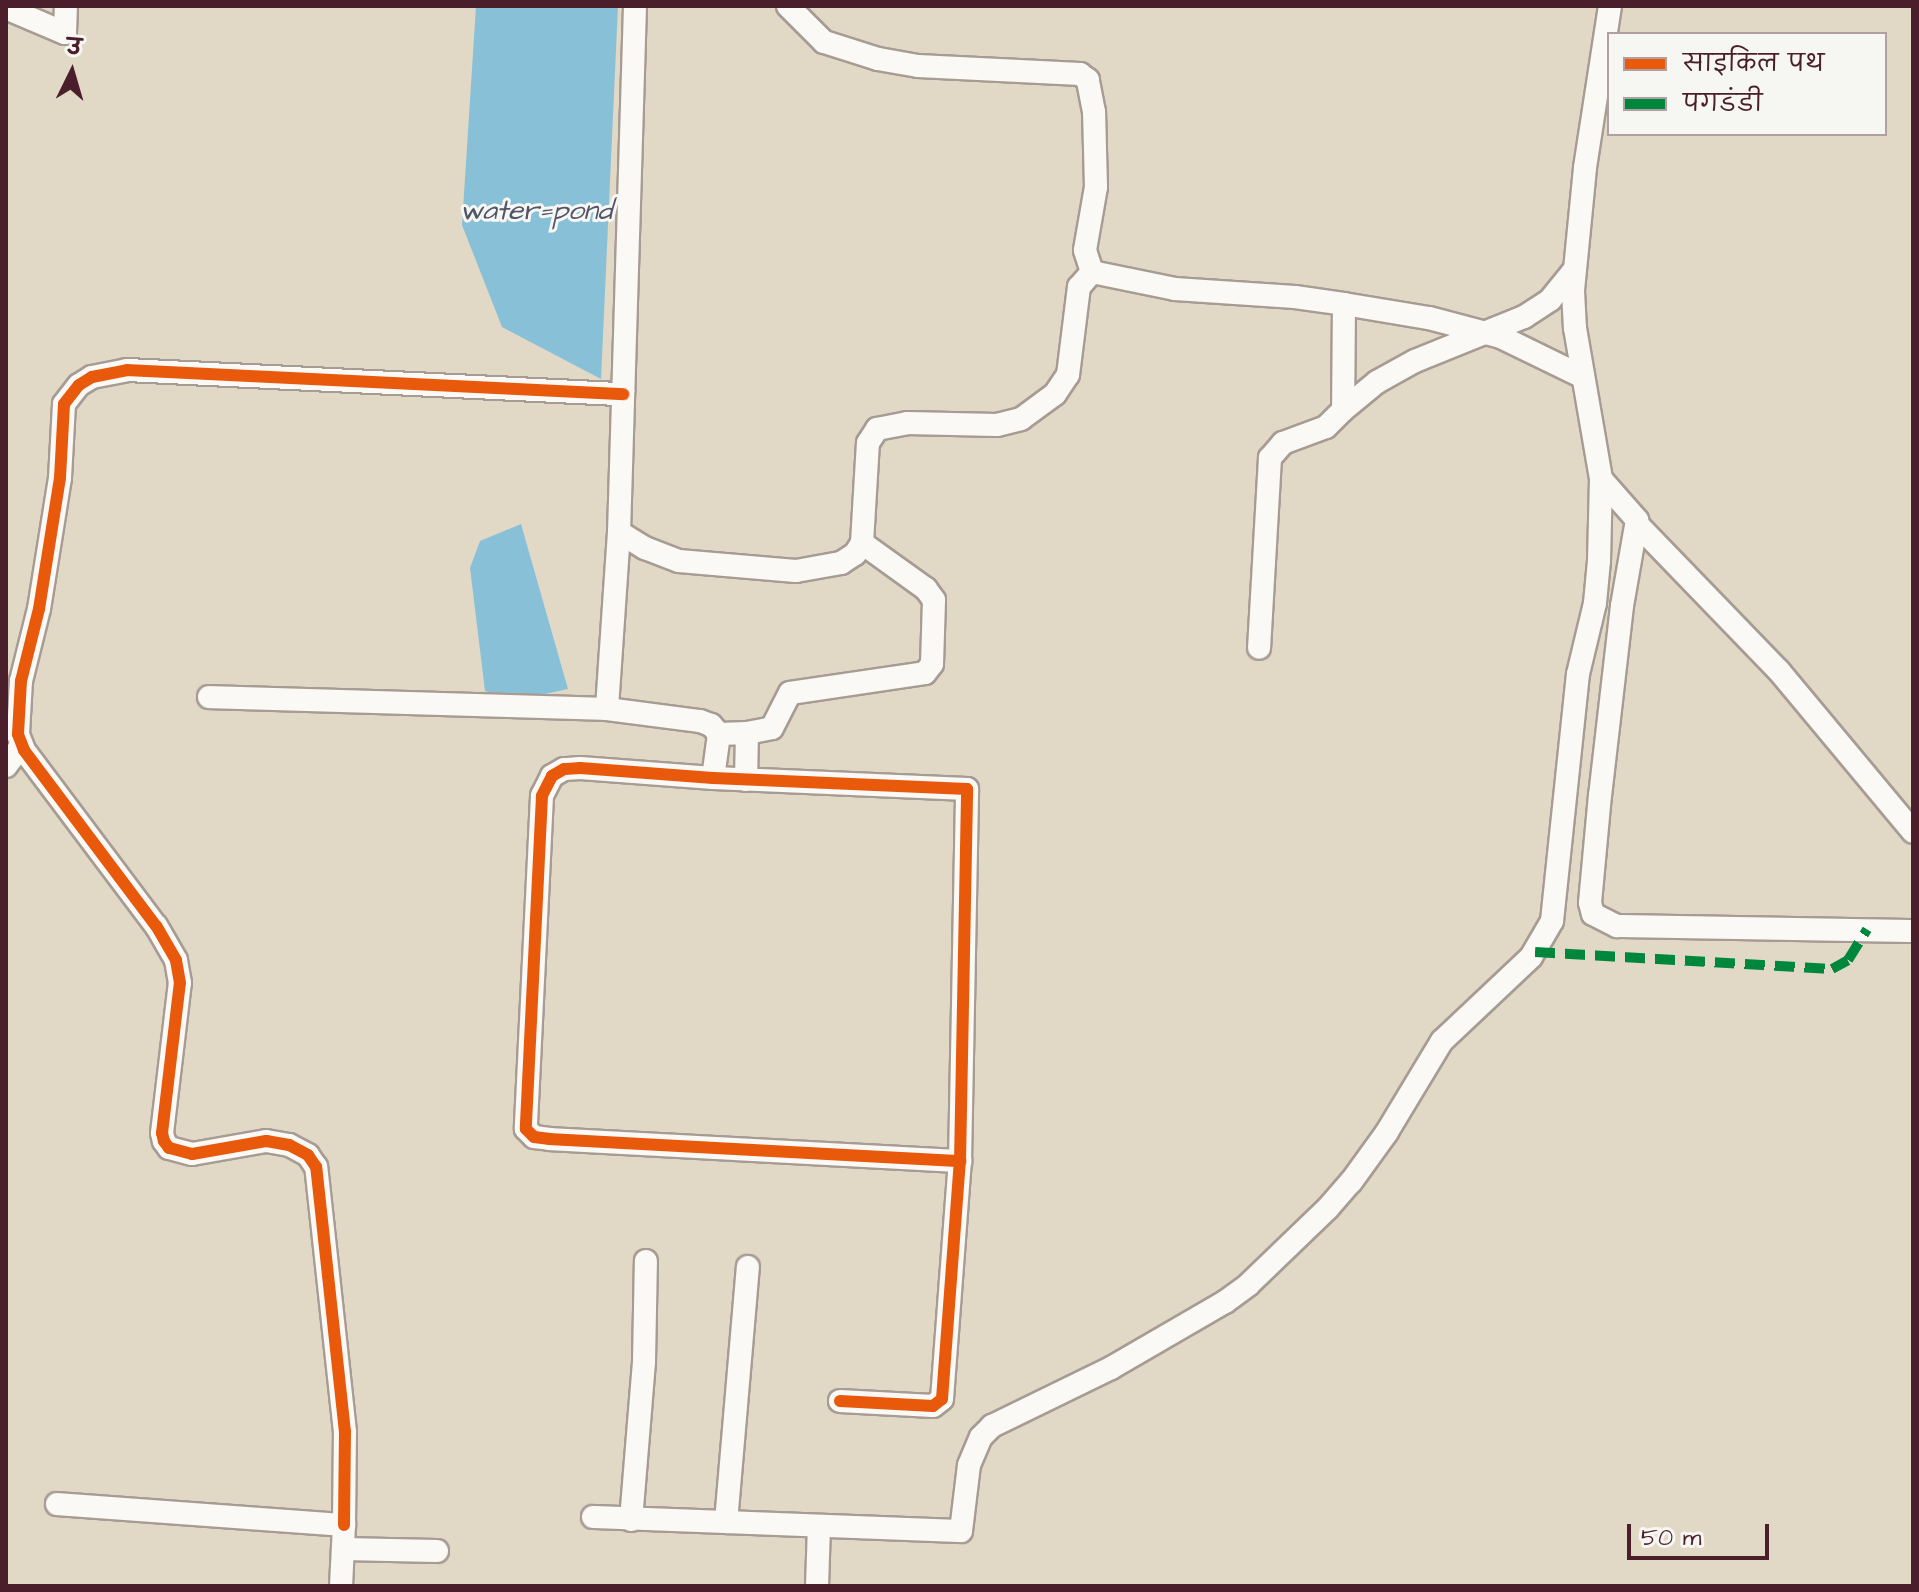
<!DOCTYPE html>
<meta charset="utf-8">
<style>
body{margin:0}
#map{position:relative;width:1919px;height:1592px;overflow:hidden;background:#e2d8c6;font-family:"Architects Daughter","Playpen Sans Deva",sans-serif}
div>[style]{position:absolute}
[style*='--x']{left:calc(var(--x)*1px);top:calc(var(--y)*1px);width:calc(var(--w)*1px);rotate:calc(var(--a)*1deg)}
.water>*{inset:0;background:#88c1d7}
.roads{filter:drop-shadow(2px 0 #a79c93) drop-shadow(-2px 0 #a79c93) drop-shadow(0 2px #a79c93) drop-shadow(0 -2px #a79c93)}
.street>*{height:22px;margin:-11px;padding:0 11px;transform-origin:11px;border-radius:11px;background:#fbf9f6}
.quiet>*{height:10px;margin-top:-5px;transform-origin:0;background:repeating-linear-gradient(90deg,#00873e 0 20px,transparent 0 30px)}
.cycleway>*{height:12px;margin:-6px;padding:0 6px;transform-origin:6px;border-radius:6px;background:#e8590c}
span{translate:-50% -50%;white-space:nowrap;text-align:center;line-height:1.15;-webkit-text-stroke:6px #f6f6f2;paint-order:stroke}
.water-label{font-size:28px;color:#52546a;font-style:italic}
.frame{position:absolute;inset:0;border:8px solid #4a1f2b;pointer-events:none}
.legend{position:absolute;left:1607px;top:32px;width:280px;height:104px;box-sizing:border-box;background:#f6f6f2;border:2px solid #b1a0a2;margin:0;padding:10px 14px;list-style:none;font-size:24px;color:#4a1f2b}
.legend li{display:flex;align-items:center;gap:16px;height:40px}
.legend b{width:40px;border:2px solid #b1a0a2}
.north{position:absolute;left:32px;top:32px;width:80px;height:80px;-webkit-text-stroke:6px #f6f6f2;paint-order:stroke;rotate:5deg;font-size:22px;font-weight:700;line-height:32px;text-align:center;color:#4a1f2b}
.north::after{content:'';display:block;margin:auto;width:28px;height:36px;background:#4a1f2b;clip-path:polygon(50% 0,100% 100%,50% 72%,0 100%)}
.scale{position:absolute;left:1627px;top:1524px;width:142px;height:36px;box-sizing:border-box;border:4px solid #4a1f2b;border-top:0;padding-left:10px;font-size:24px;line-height:28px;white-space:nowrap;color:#4a1f2b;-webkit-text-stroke:6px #f6f6f2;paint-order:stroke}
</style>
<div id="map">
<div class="water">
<i style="clip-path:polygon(476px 6px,618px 6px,601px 379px,502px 327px,462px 225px)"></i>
<i style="clip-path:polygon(521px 524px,568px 689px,517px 700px,485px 691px,470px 568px,480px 541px)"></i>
</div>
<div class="roads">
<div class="street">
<i style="--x:635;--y:6;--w:526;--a:91.74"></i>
<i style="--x:619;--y:532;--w:177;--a:93.9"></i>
<i style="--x:607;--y:709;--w:94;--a:7.4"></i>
<i style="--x:700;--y:721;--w:12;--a:20"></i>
<i style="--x:711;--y:725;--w:12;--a:48"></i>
<i style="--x:719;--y:734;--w:28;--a:-2"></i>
<i style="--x:747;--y:733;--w:25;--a:-11"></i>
<i style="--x:772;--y:728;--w:39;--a:-63"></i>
<i style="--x:790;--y:693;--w:136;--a:-8.4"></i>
<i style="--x:925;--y:673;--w:11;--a:-52"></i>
<i style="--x:932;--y:664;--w:64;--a:-88.2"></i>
<i style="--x:934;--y:600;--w:14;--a:-126"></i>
<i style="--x:926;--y:589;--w:79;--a:-144.3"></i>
<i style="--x:1610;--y:6;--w:164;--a:98.8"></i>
<i style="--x:1585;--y:168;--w:124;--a:95.6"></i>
<i style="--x:1573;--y:291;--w:37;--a:87"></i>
<i style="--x:1575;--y:328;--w:153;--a:80.2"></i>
<i style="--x:1601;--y:479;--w:55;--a:48.7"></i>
<i style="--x:1637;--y:520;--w:87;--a:99.9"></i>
<i style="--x:1622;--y:606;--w:190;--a:96.6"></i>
<i style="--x:1600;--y:795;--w:108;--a:95.3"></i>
<i style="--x:1590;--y:903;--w:11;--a:75"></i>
<i style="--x:1593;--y:914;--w:27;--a:27"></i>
<i style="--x:1617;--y:926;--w:296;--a:1"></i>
<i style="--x:6;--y:8;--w:64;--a:23"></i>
<i style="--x:65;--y:33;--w:27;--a:-88"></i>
<i style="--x:1092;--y:272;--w:85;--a:11.6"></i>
<i style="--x:1175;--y:289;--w:120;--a:3.8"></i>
<i style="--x:1295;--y:297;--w:49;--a:8.1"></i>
<i style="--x:1344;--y:304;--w:106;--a:90.5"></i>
<i style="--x:1343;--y:410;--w:24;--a:135"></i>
<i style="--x:1326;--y:427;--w:46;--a:159.6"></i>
<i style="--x:1283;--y:443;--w:20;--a:131"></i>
<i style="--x:1270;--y:458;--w:190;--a:93.3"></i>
<i style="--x:1344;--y:304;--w:86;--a:9.4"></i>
<i style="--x:1429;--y:318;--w:74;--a:14.8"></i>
<i style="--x:1501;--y:337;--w:91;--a:26"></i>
<i style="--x:1343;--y:410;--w:44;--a:-39.5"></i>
<i style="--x:1377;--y:382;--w:43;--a:-28.9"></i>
<i style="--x:1415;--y:361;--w:118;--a:-22"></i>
<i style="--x:1524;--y:317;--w:31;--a:-33"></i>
<i style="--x:1550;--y:300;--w:38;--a:-51"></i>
<i style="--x:1637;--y:524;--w:204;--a:46"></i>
<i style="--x:1779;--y:671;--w:209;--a:50.2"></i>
<i style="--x:619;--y:532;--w:31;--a:32"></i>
<i style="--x:645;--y:548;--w:36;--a:21"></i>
<i style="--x:679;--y:561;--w:117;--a:4.9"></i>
<i style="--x:796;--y:571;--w:46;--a:-10.1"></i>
<i style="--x:841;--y:563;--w:17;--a:-33"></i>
<i style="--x:855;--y:554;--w:13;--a:-58"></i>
<i style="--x:862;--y:543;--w:100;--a:-86.6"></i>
<i style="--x:868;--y:443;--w:17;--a:-57"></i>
<i style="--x:877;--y:429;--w:31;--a:-11"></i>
<i style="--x:907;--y:423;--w:90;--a:1.3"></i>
<i style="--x:997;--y:425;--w:25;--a:-14"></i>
<i style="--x:1021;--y:419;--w:42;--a:-36.3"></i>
<i style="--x:1055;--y:394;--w:23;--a:-56"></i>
<i style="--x:1068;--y:375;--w:89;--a:-82.9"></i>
<i style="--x:1079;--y:287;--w:20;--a:-49"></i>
<i style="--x:1092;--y:272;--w:23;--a:-108"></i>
<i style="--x:1085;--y:250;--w:64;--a:-80.1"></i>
<i style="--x:1096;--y:187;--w:75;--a:-91.5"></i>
<i style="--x:1094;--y:112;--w:33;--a:-101"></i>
<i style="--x:1088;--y:80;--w:10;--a:-143"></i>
<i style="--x:1080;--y:74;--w:162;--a:-177.2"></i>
<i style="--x:918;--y:66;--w:41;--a:-170.1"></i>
<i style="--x:878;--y:59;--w:57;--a:-162.5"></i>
<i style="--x:824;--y:42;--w:51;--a:-135"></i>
<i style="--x:209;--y:697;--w:398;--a:1.7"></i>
<i style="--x:6;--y:766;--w:26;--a:-53"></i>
<i style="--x:713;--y:778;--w:44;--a:-82.2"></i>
<i style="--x:746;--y:780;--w:47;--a:-88.8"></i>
<i style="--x:840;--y:1401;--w:93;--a:3.1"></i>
<i style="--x:933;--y:1406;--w:11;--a:-38"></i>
<i style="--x:942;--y:1399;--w:239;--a:-85.7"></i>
<i style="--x:960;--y:1161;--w:372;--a:-88.9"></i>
<i style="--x:967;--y:789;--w:254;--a:-177.5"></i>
<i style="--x:713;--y:778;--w:133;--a:-175.7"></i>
<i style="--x:580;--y:768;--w:16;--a:176"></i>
<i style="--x:564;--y:769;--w:14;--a:150"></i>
<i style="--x:552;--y:776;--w:22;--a:117"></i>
<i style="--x:542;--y:796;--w:333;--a:92.8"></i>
<i style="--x:526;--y:1129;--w:11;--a:45"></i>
<i style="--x:534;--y:1137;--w:16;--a:7"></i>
<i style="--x:550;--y:1139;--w:411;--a:3.1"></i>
<i style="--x:57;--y:1504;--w:288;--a:4.2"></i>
<i style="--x:344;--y:1525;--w:61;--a:92.8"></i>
<i style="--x:593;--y:1517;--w:368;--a:2.2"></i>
<i style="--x:961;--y:1531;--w:66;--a:-83.1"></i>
<i style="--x:969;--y:1465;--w:30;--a:-67"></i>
<i style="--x:981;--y:1437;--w:16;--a:-45"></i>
<i style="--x:992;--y:1426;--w:132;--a:-26"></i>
<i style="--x:1111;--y:1368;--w:132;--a:-30.1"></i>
<i style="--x:1225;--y:1302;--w:29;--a:-36"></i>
<i style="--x:1248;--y:1285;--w:111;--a:-43.9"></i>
<i style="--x:1328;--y:1208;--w:35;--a:-49"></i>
<i style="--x:1351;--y:1182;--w:62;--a:-54.2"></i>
<i style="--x:1387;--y:1132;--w:106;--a:-58.9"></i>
<i style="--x:1442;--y:1041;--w:122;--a:-43.3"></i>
<i style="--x:1531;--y:957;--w:42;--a:-59.7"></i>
<i style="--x:1552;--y:921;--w:248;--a:-84"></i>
<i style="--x:1578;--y:674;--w:73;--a:-76.5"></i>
<i style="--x:1595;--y:603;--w:42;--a:-84.6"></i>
<i style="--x:1599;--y:561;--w:82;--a:-88.6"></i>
<i style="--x:631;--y:1520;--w:160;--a:-85.3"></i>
<i style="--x:644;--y:1361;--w:100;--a:-88.9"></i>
<i style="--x:726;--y:1522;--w:256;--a:-85.1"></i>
<i style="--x:344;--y:1525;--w:93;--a:-89.4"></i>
<i style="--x:345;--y:1432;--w:267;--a:-96.2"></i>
<i style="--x:316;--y:1167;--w:14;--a:-124"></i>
<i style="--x:308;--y:1155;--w:21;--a:-152"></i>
<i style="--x:289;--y:1145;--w:23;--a:-170"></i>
<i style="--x:266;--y:1141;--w:75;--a:170"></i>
<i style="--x:192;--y:1154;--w:24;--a:-165"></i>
<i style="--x:169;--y:1148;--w:9;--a:-126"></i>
<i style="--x:164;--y:1141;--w:8;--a:-104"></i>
<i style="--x:162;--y:1133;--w:151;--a:-83.2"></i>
<i style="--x:180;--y:983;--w:23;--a:-100"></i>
<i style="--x:176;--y:960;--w:39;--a:-120"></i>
<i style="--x:156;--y:926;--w:220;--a:-126.9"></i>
<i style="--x:24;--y:750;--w:17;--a:-111"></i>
<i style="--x:18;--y:734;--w:53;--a:-86.8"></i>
<i style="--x:21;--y:681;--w:74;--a:-76"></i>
<i style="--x:39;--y:609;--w:133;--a:-80.9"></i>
<i style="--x:60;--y:478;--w:74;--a:-86.9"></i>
<i style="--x:64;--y:404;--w:24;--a:-52"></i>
<i style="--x:79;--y:385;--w:15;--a:-32"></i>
<i style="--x:92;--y:377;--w:36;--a:-11"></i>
<i style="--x:127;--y:370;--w:497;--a:2.8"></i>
<i style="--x:343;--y:1549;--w:94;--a:1.2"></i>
<i style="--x:817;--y:1586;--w:60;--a:-88.1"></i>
</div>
</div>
<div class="quiet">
<i style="--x:1535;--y:952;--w:297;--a:3.3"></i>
<i style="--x:1832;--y:969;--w:18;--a:-29"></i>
<i style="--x:1848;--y:960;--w:36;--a:-58"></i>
</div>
<div class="cycleway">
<i style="--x:840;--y:1401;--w:93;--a:3.1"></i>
<i style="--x:933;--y:1406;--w:11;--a:-38"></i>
<i style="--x:942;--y:1399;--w:239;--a:-85.7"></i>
<i style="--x:960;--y:1161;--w:372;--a:-88.9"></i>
<i style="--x:967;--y:789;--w:254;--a:-177.5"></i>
<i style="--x:713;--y:778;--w:133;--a:-175.7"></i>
<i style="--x:580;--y:768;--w:16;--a:176"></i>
<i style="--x:564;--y:769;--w:14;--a:150"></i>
<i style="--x:552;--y:776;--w:22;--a:117"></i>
<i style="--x:542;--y:796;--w:333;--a:92.8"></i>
<i style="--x:526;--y:1129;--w:11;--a:45"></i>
<i style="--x:534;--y:1137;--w:16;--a:7"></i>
<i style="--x:550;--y:1139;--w:411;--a:3.1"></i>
<i style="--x:344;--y:1525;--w:93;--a:-89.4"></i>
<i style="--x:345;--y:1432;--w:267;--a:-96.2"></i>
<i style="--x:316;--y:1167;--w:14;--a:-124"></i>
<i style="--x:308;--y:1155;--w:21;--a:-152"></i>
<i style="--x:289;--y:1145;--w:23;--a:-170"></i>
<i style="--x:266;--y:1141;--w:75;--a:170"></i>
<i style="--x:192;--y:1154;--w:24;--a:-165"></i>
<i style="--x:169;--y:1148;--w:9;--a:-126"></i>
<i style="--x:164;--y:1141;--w:8;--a:-104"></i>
<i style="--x:162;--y:1133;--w:151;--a:-83.2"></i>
<i style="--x:180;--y:983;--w:23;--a:-100"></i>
<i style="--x:176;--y:960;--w:39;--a:-120"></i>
<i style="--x:156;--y:926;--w:220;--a:-126.9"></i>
<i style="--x:24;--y:750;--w:17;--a:-111"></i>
<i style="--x:18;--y:734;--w:53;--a:-86.8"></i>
<i style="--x:21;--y:681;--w:74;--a:-76"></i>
<i style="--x:39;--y:609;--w:133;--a:-80.9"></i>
<i style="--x:60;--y:478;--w:74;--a:-86.9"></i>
<i style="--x:64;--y:404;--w:24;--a:-52"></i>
<i style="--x:79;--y:385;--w:15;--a:-32"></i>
<i style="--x:92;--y:377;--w:36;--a:-11"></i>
<i style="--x:127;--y:370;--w:497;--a:2.8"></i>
</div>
<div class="water-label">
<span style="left:536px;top:211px">water=pond</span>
</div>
<div class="frame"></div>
<ul class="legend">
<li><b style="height:10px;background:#e8590c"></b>साइकिल पथ</li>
<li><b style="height:10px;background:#00873e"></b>पगडंडी</li>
</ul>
<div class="north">उ</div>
<div class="scale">50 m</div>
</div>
